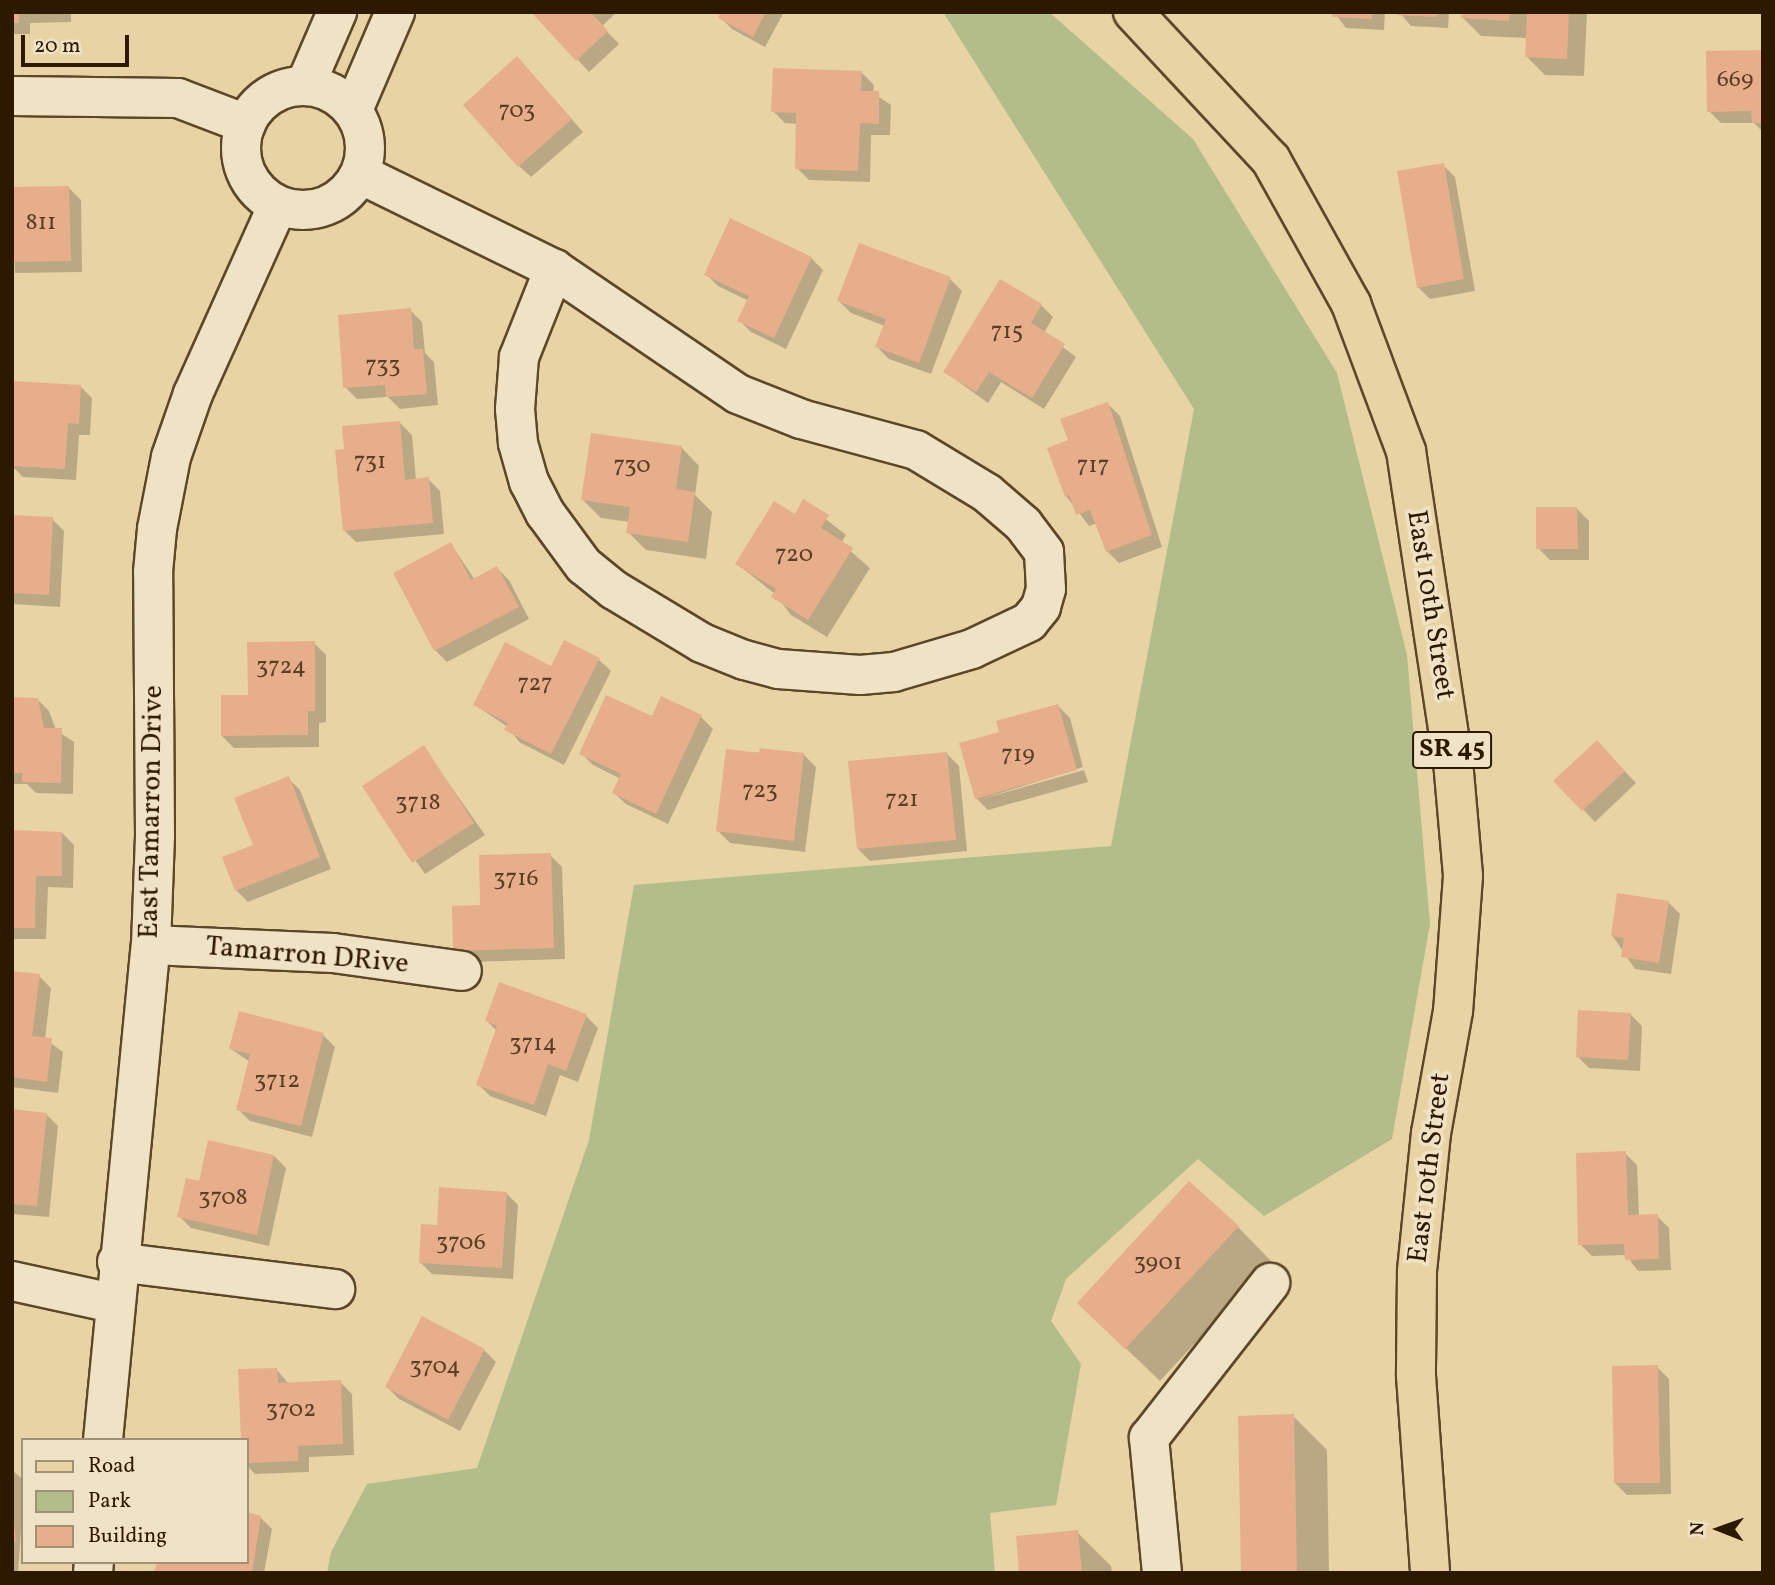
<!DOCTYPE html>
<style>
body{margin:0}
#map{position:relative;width:1775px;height:1585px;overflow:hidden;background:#e8d3a4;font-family:Vollkorn,serif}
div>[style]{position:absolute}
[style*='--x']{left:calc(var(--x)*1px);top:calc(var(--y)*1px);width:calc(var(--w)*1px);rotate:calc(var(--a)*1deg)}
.green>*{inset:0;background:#b2bd89}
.shadow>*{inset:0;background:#0003}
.building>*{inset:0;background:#e7ae8c}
.roads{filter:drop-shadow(2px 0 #5c4729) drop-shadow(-2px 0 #5c4729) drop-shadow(0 2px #5c4729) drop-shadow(0 -2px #5c4729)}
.street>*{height:38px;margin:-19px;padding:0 19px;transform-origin:19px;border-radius:19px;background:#f0e2c4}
.street>.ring{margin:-19px;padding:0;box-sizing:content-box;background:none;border:38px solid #f0e2c4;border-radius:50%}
.primary>*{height:38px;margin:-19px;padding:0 19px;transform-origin:19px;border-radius:19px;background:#e8d3a4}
span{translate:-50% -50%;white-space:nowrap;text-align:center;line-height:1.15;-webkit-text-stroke:7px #f0e2c4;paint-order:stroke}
.number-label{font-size:24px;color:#5c3e23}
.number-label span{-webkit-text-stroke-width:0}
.shield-label span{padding:2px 5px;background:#f0e2c4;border:2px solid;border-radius:5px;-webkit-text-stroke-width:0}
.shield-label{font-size:26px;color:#2d1800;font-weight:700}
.street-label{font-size:28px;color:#2d1800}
.frame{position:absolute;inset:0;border:14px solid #2d1800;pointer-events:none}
.legend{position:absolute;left:21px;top:1438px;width:228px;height:126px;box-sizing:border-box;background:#f0e2c4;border:2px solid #a29176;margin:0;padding:9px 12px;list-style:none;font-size:21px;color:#2d1800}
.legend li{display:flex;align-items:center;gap:14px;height:35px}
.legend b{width:35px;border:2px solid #a29176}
.north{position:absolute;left:1684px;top:1494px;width:70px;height:70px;-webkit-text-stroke:5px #f0e2c4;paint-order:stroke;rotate:271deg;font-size:19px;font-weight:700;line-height:28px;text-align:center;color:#2d1800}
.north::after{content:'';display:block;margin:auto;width:24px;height:32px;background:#2d1800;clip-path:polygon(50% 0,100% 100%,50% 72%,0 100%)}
.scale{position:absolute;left:21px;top:35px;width:108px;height:32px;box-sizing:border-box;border:4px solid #2d1800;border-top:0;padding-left:9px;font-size:21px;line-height:24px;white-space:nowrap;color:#2d1800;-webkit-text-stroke:5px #f0e2c4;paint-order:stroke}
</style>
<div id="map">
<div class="green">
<i style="clip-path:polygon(943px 12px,1049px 12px,1193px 139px,1337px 373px,1407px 655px,1430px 924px,1392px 1139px,1264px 1216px,1198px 1159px,1066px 1279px,1051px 1321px,1081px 1364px,1056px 1505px,990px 1513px,995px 1573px,327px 1573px,331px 1552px,367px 1484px,477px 1468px,589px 1140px,634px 885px,1111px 846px,1194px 409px)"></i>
</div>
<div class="shadow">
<i style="clip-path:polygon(12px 12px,71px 12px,71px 22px,30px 23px,30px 34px,12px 34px)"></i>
<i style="clip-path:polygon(534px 12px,617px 12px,602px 26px,619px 44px,589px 72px)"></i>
<i style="clip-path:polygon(723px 12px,784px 12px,765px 47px,732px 29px,720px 17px)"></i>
<i style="clip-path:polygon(1334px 12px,1385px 12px,1384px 30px,1346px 28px)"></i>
<i style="clip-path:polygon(1399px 12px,1449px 12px,1448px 28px,1411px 26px)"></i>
<i style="clip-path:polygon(1463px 12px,1587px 12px,1584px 76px,1545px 75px,1527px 57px,1527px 38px,1481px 36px,1463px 18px)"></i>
<i style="clip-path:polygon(1763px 52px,1763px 132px,1754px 123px,1721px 123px,1709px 111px)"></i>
<i style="clip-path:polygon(529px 71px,583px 132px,531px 177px,519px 166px)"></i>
<i style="clip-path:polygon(862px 73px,874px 85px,873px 93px,891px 105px,890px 135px,871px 135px,870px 182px,809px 180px,797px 168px,798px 124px,785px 123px,773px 111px)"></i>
<i style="clip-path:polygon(1443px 165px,1455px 177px,1475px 291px,1430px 299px,1418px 287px)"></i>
<i style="clip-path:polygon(69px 188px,81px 200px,82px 272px,15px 273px,12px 189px)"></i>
<i style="clip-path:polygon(860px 245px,950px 279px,962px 291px,931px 374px,889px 359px,877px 347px,885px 326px,851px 313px,839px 301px)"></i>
<i style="clip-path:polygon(811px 258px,823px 270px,786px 349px,751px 332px,739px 320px,749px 301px,718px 286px,706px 274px)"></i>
<i style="clip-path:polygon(1041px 305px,1053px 317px,1044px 333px,1076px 357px,1044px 409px,1001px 382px,988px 403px,945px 372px)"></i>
<i style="clip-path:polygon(410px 310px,422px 322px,425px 353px,434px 362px,438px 405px,400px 409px,388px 397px,357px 399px,345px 387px)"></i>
<i style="clip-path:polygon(15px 383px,80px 386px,92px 398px,90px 435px,79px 435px,76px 480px,23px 477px,12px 466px)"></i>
<i style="clip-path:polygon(1108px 404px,1120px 416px,1162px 547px,1119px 563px,1107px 551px,1097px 523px,1089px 526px,1066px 496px,1070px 441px)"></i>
<i style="clip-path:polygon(400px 423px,412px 435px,416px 480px,428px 479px,440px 491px,444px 534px,356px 542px,344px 530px,346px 450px)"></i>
<i style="clip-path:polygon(681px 447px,699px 466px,695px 495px,712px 512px,706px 559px,646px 550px,628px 532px,630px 522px,601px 518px,583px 500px)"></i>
<i style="clip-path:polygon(804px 502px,846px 535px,841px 543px,870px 568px,827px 637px,791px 615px,775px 594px,737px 564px,795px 516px)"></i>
<i style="clip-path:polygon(1577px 509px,1589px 521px,1589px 560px,1550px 560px,1538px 548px)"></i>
<i style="clip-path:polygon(12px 516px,52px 519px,64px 531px,60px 607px,12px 604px)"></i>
<i style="clip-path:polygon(451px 544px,475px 580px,497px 568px,509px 580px,529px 619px,447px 662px,435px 650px,395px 574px)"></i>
<i style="clip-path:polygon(314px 643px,326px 655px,326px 722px,319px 723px,319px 747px,234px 748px,222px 736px,250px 697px)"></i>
<i style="clip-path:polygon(599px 660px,611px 671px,564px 765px,519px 742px,508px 727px,475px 705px,552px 668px)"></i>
<i style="clip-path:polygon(12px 699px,37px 699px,49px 711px,56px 730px,74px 742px,73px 794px,36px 793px,27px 784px,12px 784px)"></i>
<i style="clip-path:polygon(1058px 706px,1070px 718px,1083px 767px,982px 799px,1084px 770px,1088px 782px,988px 810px,976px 798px,1001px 733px)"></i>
<i style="clip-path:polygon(701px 717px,713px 729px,668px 824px,626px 804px,614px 793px,621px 779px,593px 765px,581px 753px,653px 719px)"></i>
<i style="clip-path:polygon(1597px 743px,1636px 783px,1595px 822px,1556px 781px)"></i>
<i style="clip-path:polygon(424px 748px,485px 835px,425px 874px,364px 787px)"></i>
<i style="clip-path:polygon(728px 751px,804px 755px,816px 767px,805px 852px,730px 843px,718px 831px)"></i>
<i style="clip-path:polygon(947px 754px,959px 766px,967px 851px,870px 861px,858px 849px)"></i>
<i style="clip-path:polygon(288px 778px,300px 790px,331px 869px,248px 902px,236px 890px)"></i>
<i style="clip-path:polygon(12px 832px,62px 833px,74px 845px,73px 888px,48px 887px,46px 939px,12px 939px)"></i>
<i style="clip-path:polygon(550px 855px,562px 867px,565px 959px,467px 962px,455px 950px)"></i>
<i style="clip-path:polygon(1668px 902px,1680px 914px,1671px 974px,1635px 969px,1612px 935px)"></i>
<i style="clip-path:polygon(12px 973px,39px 976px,51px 988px,45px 1039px,63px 1052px,58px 1093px,12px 1087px)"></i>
<i style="clip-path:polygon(1630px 1014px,1642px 1026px,1640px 1071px,1589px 1068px,1577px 1056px)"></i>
<i style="clip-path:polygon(586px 1016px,598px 1028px,578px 1082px,560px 1075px,546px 1116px,490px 1096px,478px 1084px,497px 1031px,487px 1021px)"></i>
<i style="clip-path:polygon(323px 1035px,335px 1047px,312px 1137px,250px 1121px,238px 1109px,250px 1062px,231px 1049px)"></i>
<i style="clip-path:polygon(12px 1111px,46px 1114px,58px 1126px,49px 1217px,12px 1214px)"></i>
<i style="clip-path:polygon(1625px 1153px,1637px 1165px,1639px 1216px,1657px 1216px,1669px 1228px,1671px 1270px,1638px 1271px,1626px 1255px,1592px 1256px,1580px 1244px)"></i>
<i style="clip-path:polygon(274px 1156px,286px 1168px,269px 1246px,191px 1228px,179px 1216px,200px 1183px)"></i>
<i style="clip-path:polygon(506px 1193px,518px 1205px,513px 1279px,432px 1274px,420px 1262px)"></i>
<i style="clip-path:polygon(1238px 1227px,1271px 1261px,1160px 1381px,1113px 1336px)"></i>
<i style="clip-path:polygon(484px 1350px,496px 1362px,460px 1431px,399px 1399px,387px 1387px)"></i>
<i style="clip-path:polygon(1657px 1367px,1669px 1379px,1671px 1494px,1627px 1495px,1615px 1483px)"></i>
<i style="clip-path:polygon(277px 1370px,289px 1384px,340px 1382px,352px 1394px,354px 1455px,309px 1457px,309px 1472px,255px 1474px,247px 1466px,247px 1440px)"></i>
<i style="clip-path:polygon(1293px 1416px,1327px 1450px,1329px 1573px,1243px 1573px)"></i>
<i style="clip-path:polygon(12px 1470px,21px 1478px,23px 1502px,18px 1573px,12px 1573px)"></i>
<i style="clip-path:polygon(247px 1514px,260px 1517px,272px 1529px,264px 1573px,156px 1573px,247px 1562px)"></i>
<i style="clip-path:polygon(1077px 1532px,1111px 1566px,1112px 1573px,1021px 1573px)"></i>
</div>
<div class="building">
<i style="clip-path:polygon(12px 12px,19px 12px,19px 23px,12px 23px)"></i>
<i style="clip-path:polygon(531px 12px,590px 12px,608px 31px,576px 61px)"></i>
<i style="clip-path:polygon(721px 12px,766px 12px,753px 37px,718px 18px)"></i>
<i style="clip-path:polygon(1333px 12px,1373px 12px,1372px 19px,1332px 17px)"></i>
<i style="clip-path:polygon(1397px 12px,1437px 12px,1437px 17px,1397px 15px)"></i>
<i style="clip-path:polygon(1461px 12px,1510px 12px,1509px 21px,1461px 18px)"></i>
<i style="clip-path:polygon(1527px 12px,1569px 12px,1567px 59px,1525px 57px)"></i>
<i style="clip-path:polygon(1763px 50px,1763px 123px,1752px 123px,1751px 111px,1707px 112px,1706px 51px)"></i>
<i style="clip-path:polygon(517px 56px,572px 119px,518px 167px,463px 105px)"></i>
<i style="clip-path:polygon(773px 68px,862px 71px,861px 91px,879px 91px,879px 124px,860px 123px,858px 171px,795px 169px,796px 113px,771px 112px)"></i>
<i style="clip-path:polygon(1444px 163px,1464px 279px,1417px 288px,1397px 171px)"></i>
<i style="clip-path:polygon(69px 186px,71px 261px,12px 262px,12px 187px)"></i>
<i style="clip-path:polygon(730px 218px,812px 257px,774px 338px,737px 321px,749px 296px,704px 275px)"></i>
<i style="clip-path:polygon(859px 243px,951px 277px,919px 363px,875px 347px,886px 319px,837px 301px)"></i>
<i style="clip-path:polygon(1000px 279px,1042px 304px,1031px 323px,1065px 344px,1032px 398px,989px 372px,976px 392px,943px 372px)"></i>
<i style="clip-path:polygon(411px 308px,414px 349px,423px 349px,427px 394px,386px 397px,385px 385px,343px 388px,338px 315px)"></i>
<i style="clip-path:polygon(13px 381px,81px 385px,79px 424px,68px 423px,65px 469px,12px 466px)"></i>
<i style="clip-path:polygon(1108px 402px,1152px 535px,1106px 552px,1090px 510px,1076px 515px,1069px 495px,1065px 497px,1047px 448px,1068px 440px,1060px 419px)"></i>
<i style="clip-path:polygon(400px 421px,405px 480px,429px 477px,433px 523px,343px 531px,335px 450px,344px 449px,342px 426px)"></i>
<i style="clip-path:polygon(591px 433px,682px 446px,676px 489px,695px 492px,688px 542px,626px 533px,630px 507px,581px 500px)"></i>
<i style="clip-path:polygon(803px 499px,829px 515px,821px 528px,853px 548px,808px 620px,771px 597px,776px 589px,735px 564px,774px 501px,795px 514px)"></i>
<i style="clip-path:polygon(1536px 507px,1577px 507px,1578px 549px,1536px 549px)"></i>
<i style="clip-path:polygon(12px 515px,53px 517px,49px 595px,12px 593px)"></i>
<i style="clip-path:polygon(451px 542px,471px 580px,497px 566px,519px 607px,434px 651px,393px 573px)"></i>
<i style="clip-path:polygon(564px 640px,600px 658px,551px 754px,504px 730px,508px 723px,473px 705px,505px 642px,551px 666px)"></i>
<i style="clip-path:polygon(315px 641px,315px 711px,308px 711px,308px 735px,221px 736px,221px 695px,248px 695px,247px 642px)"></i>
<i style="clip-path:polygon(606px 695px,652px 716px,661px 696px,702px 715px,656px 814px,612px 793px,621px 774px,579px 754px)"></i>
<i style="clip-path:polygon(12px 697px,38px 698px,44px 728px,62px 728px,61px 783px,22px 782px,22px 773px,12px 773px)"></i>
<i style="clip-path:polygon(1058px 704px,1077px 770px,975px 799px,959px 743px,999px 732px,996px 721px)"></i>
<i style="clip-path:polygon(1597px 740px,1625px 771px,1582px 811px,1553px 781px)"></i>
<i style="clip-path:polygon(424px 745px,474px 823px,412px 863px,362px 786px)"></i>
<i style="clip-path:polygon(760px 748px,804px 753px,794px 841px,716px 831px,726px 749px,759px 753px)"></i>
<i style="clip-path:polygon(947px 752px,956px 840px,857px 849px,848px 761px)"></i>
<i style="clip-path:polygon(289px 776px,320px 857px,235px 891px,222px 857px,253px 845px,234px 798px)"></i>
<i style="clip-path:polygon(12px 830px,62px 832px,62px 876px,36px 876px,35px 928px,12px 928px)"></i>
<i style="clip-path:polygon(551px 853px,554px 948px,453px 951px,452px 906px,480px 905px,479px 855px)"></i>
<i style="clip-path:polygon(1617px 893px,1669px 901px,1659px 963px,1621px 957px,1624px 938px,1611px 936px)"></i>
<i style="clip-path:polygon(12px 971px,40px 974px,32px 1036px,52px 1038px,47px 1082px,12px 1077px)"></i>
<i style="clip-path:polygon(499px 982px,587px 1014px,566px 1071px,548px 1064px,534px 1105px,476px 1085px,497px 1026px,485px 1021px)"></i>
<i style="clip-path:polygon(1578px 1010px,1631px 1013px,1628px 1060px,1576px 1057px)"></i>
<i style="clip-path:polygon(239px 1011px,324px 1033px,301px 1126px,236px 1110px,250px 1054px,229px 1049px)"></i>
<i style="clip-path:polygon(12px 1109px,47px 1113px,37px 1206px,12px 1204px)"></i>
<i style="clip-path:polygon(208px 1140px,274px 1155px,257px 1235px,177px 1217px,186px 1178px,199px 1181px)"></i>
<i style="clip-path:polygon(1626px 1151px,1628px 1215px,1658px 1214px,1659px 1259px,1625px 1260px,1624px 1244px,1578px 1245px,1576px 1153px)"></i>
<i style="clip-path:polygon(1189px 1181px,1239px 1226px,1125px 1349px,1077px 1303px)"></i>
<i style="clip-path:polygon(439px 1187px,507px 1192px,502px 1268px,419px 1263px,421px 1224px,437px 1225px)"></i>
<i style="clip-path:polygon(422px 1316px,485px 1349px,448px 1420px,385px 1387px)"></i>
<i style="clip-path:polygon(1658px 1365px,1660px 1483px,1614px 1483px,1612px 1366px)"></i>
<i style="clip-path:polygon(277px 1368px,278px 1383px,341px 1380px,343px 1444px,298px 1446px,298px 1461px,247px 1463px,247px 1440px,241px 1440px,238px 1369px)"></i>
<i style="clip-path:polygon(1294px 1414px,1297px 1573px,1241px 1573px,1238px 1416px)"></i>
<i style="clip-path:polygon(247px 1512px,261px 1516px,252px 1573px,154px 1573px,157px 1562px,247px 1562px)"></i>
<i style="clip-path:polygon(12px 1522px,14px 1522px,16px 1542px,12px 1542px)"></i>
<i style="clip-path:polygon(1078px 1530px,1082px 1573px,1019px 1573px,1016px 1536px)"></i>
</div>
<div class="roads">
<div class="street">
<i class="ring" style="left:241px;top:86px;width:86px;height:86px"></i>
<i style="--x:305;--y:86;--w:81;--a:-66.6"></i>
<i style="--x:12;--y:96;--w:166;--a:0.7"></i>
<i style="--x:178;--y:98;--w:73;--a:20.9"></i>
<i style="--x:353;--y:110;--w:107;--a:-66.8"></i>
<i style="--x:360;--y:174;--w:216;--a:26.1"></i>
<i style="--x:554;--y:269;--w:222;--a:34.2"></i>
<i style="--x:738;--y:394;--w:68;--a:21.6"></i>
<i style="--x:801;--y:419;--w:119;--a:15.1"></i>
<i style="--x:916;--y:450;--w:83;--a:31.2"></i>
<i style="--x:987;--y:493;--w:48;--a:40.7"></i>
<i style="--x:1023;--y:524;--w:35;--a:53"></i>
<i style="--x:1044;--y:552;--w:37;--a:87"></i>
<i style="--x:1046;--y:589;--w:19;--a:106"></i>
<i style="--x:1041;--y:607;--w:19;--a:129"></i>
<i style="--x:1029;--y:622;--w:63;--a:154.7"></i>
<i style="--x:972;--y:649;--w:81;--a:163.6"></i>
<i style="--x:894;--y:672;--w:34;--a:175"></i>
<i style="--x:860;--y:675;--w:82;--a:-175.8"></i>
<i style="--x:778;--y:669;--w:35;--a:-165"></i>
<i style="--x:744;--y:660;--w:45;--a:-158"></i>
<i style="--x:702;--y:643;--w:103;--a:-148.9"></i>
<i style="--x:614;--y:590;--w:38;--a:-141"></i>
<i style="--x:584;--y:566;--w:66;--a:-126.3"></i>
<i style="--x:545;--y:513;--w:35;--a:-117"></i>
<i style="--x:529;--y:482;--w:41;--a:-105.8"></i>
<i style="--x:518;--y:443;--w:34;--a:-95"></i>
<i style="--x:515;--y:409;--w:52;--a:-85.6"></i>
<i style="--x:519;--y:357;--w:95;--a:-68.3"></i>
<i style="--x:151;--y:945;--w:182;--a:2.5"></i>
<i style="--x:333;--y:953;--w:130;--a:7.9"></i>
<i style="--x:117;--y:1262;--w:220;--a:7.1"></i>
<i style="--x:12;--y:1281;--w:103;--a:12.3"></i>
<i style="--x:103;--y:1440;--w:497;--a:-84.5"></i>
<i style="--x:151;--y:945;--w:110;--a:-87.9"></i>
<i style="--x:155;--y:835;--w:263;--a:-90.4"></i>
<i style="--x:153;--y:572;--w:43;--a:-84.7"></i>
<i style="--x:157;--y:529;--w:73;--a:-79"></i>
<i style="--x:171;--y:457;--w:67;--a:-70.8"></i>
<i style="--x:193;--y:394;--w:207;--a:-65.8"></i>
<i style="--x:93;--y:1573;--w:11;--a:-85"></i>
<i style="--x:1162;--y:1573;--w:136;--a:-95.5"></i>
<i style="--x:1149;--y:1438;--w:197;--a:-52"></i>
</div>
<div class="primary">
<i style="--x:1133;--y:12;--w:202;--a:47"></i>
<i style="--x:1271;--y:160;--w:165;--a:60.9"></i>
<i style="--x:1351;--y:304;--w:157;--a:69.5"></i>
<i style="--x:1406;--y:451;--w:314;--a:81.4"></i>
<i style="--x:1453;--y:761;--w:115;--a:85"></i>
<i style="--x:1463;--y:876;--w:135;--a:94.2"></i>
<i style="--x:1453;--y:1011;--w:124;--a:100.2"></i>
<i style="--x:1431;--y:1133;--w:140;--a:95.8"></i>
<i style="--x:1417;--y:1272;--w:104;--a:90.6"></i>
<i style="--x:1416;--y:1376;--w:197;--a:85.9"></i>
</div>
</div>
<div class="number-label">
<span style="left:1735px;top:81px">669</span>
<span style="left:517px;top:112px">703</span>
<span style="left:41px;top:224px">811</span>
<span style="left:1007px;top:333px">715</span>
<span style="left:383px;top:367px">733</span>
<span style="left:370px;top:463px">731</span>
<span style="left:632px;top:467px">730</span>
<span style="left:1093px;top:467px">717</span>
<span style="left:794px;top:556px">720</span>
<span style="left:281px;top:668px">3724</span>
<span style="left:535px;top:685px">727</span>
<span style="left:1018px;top:756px">719</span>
<span style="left:760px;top:792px">723</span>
<span style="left:902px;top:801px">721</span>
<span style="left:418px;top:804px">3718</span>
<span style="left:516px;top:880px">3716</span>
<span style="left:533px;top:1045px">3714</span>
<span style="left:277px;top:1082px">3712</span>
<span style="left:223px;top:1199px">3708</span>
<span style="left:461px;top:1244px">3706</span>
<span style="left:1158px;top:1264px">3901</span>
<span style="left:435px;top:1368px">3704</span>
<span style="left:291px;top:1411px">3702</span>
</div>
<div class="shield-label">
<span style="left:1452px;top:750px">SR 45</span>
</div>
<div class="street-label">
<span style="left:1430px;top:605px;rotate:81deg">East 10th Street</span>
<span style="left:152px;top:812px;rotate:-89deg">East Tamarron Drive</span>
<span style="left:307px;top:956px;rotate:5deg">Tamarron DRive</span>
<span style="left:1430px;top:1168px;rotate:-83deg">East 10th Street</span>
</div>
<div class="frame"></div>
<ul class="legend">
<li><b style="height:9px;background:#e8d3a4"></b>Road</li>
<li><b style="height:19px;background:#b2bd89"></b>Park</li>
<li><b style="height:19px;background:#e7ae8c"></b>Building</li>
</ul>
<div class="north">N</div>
<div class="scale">20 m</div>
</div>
